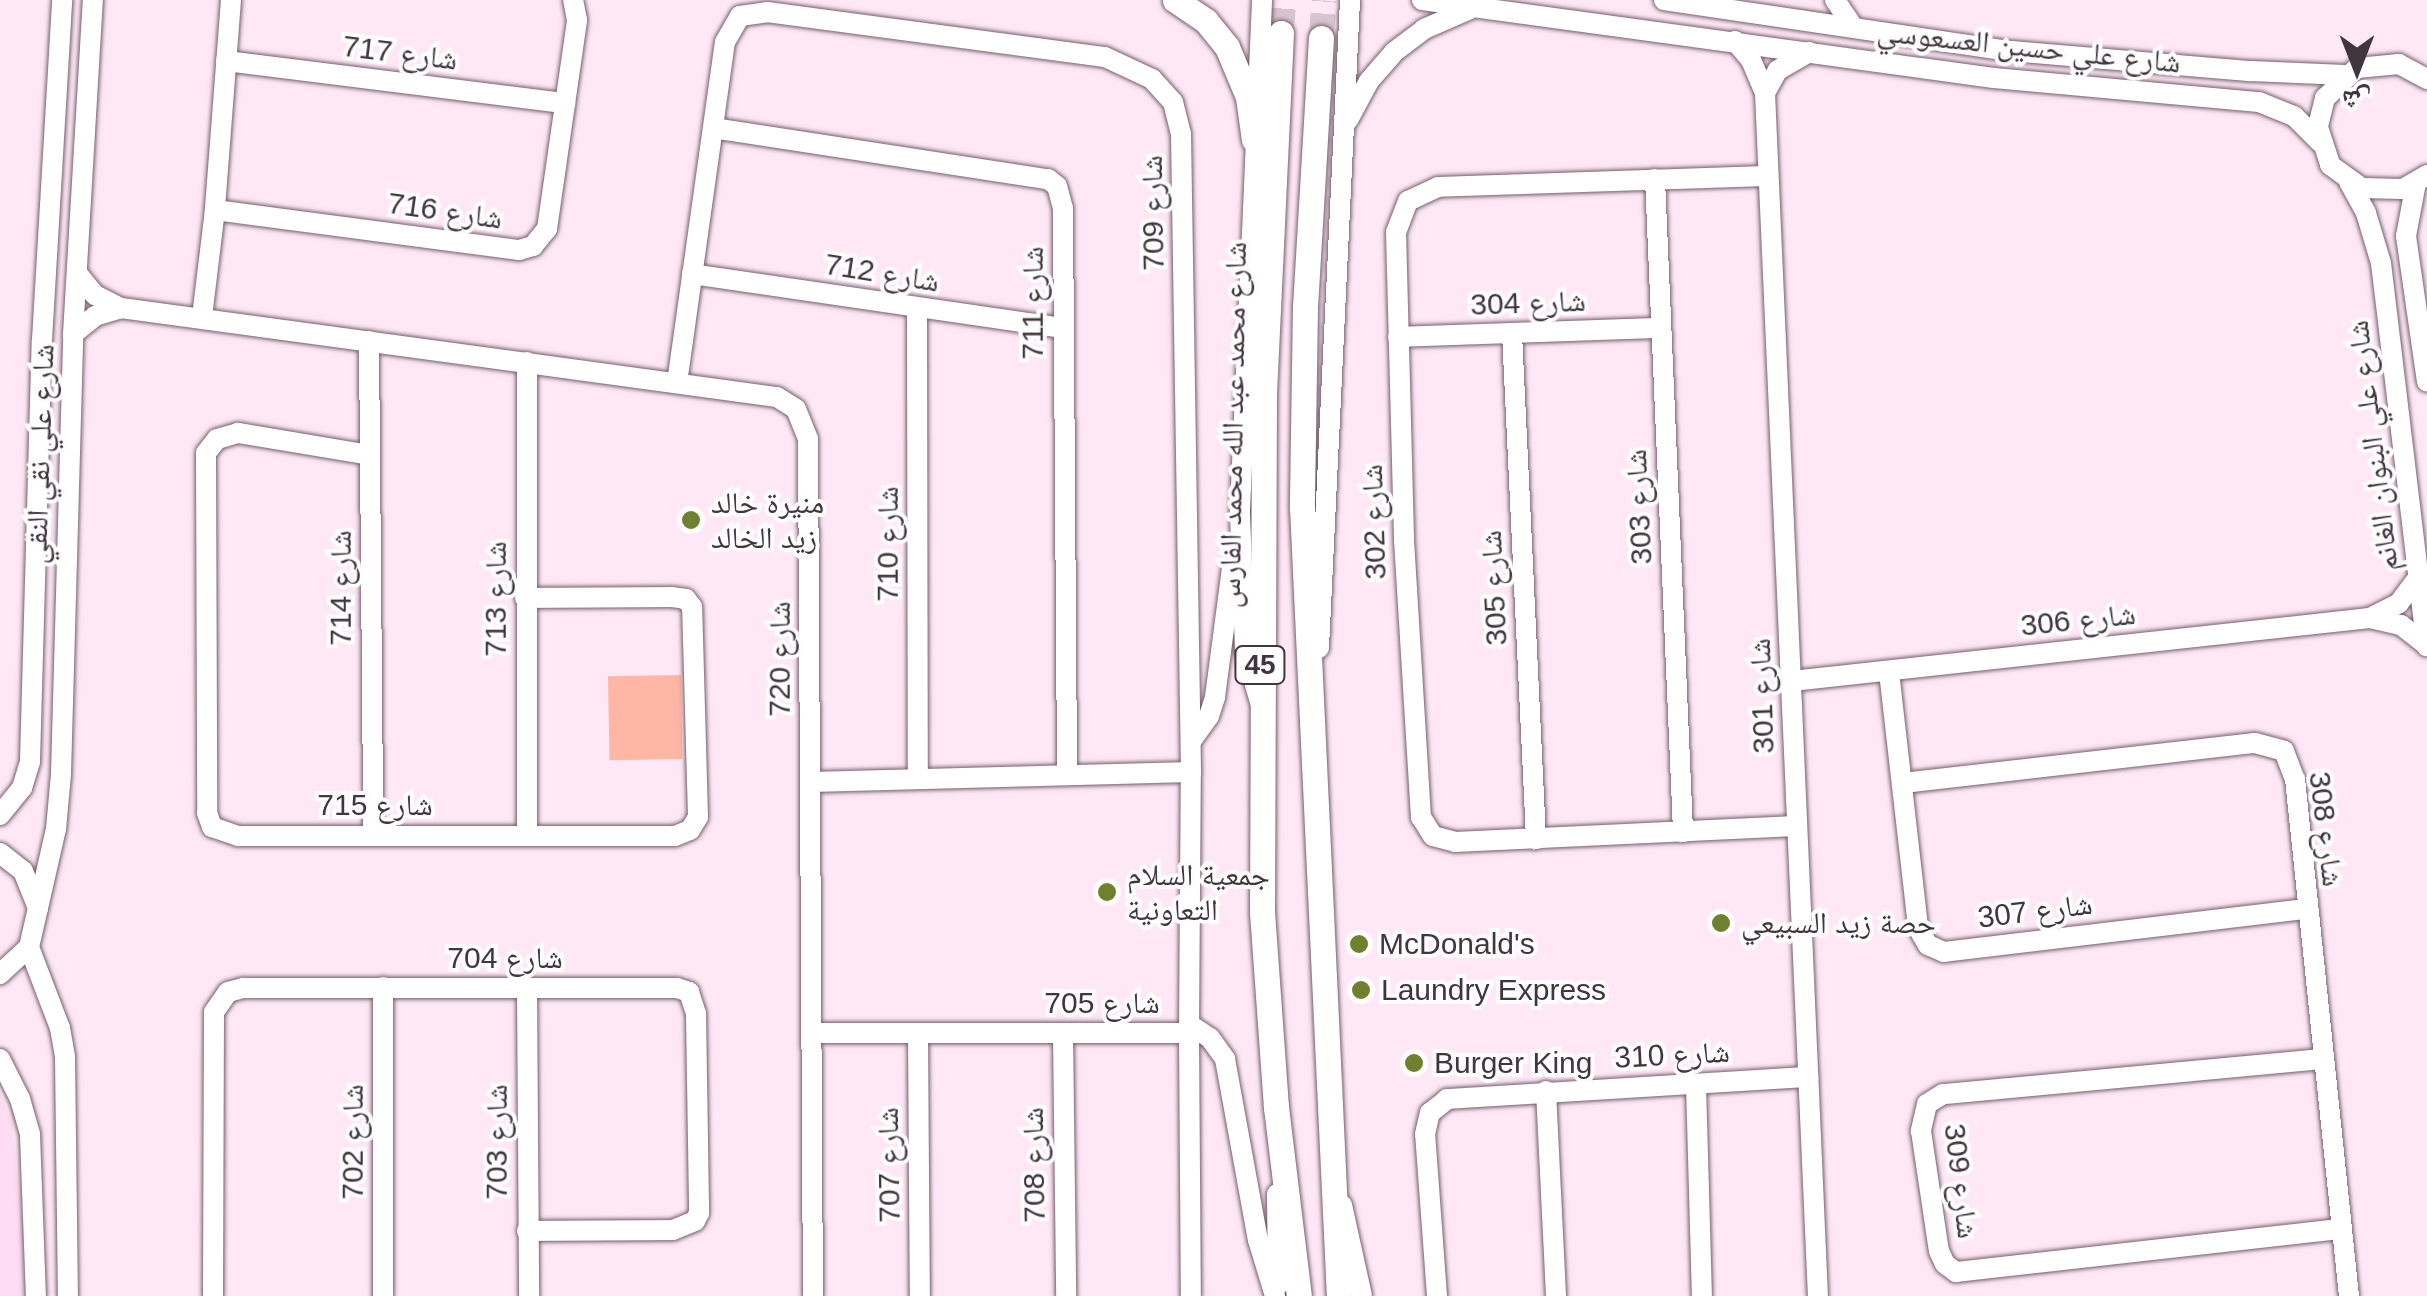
<!DOCTYPE html>
<html>
<head>
<meta charset="utf-8">
<style>
	body { margin:0 }
	#map { position:relative; width:2427px; height:1296px; overflow:hidden; background:#fee8f6; font-family:Arial,"Noto Naskh Arabic",sans-serif }
	div>[style] { position:absolute }
	[style*='--x'] { left:calc(var(--x)*1px); top:calc(var(--y)*1px); width:calc(var(--w)*1px); rotate:calc(var(--a)*1deg) }
	.built>* { inset:0; background:#fedcf3 }
	.green>* { inset:0; background:#ffb6a4; transform-origin:0 0 }
	.major-tunnel>* { height:25px; margin-top:-12.5px; transform-origin:0; background:repeating-linear-gradient(90deg,#d8c4d1 0 25px,transparent 0 37px) }
	.roads { filter:drop-shadow(0 0 2px #755e6d) drop-shadow(0 0 2px #755e6d) }
	.minor>* { height:20px; margin:-10px; padding:0 10px; transform-origin:10px; border-radius:10px; background:#fff }
	.major>* { height:25px; margin:-12.5px; padding:0 12.5px; transform-origin:12.5px; border-radius:12.5px; background:#fff }
	.dots>* { width:28px; height:28px; translate:-50% -50%; box-sizing:border-box; border:5px solid #fdfdfd; border-radius:50% }
	span { translate:-50% -50%; white-space:nowrap; text-align:center; line-height:1.15; -webkit-text-stroke:8px #fdfdfd; paint-order:stroke }
	.shield-label span { padding:2px 8px; background:#fdfdfd; border:2px solid; border-radius:8px; -webkit-text-stroke-width:0 }
	.shield-label { font-size:28px; color:#41363d; font-weight:700 }
	.street-label { font-size:30px; color:#41363d }
	.poi-label { font-size:30px; color:#41363d }
	.left { translate:0 -50%; text-align:left }
	.north { position:absolute; left:2307px; top:20px; width:100px; height:100px; -webkit-text-stroke:8px #fdfdfd; paint-order:stroke; rotate:180deg; font-size:28px; font-weight:700; line-height:40px; text-align:center; color:#41363d }
	.north::after { content:''; display:block; margin:auto; width:35px; height:45px; background:#41363d; clip-path:polygon(50% 0,100% 100%,50% 72%,0 100%) }
</style>
</head>
<body>
<div id="map">
	<div class="built">
		<div style="clip-path:polygon(0 1092px,12px 1125px,23px 1231px,23px 1296px,0 1296px)"></div>
	</div>
	<div class="green">
		<div style="left:681px;top:675px;width:84px;height:73px;rotate:89deg"></div>
	</div>
	<div class="major-tunnel">
		<div style="--x:1281;--y:33;--w:33;--a:-85"></div>
		<div style="--x:1321;--y:38;--w:38;--a:-85"></div>
	</div>
	<div class="roads">
		<div class="minor">
			<div style="--x:231;--y:0;--w:211;--a:94.4"></div>
			<div style="--x:215;--y:210;--w:307;--a:7.5"></div>
			<div style="--x:519;--y:250;--w:15;--a:-16"></div>
			<div style="--x:533;--y:246;--w:22;--a:-51"></div>
			<div style="--x:547;--y:229;--w:211;--a:-81.8"></div>
			<div style="--x:577;--y:20;--w:20;--a:-101"></div>
			<div style="--x:1422;--y:0;--w:577;--a:7.77"></div>
			<div style="--x:1994;--y:78;--w:266;--a:5.2"></div>
			<div style="--x:2259;--y:102;--w:38;--a:22"></div>
			<div style="--x:2294;--y:116;--w:37;--a:45"></div>
			<div style="--x:1664;--y:0;--w:351;--a:8.4"></div>
			<div style="--x:2011;--y:51;--w:241;--a:4.8"></div>
			<div style="--x:2251;--y:71;--w:94;--a:2.4"></div>
			<div style="--x:1835;--y:0;--w:32;--a:56"></div>
			<div style="--x:1735;--y:41;--w:25;--a:50"></div>
			<div style="--x:1751;--y:60;--w:36;--a:67"></div>
			<div style="--x:1765;--y:93;--w:1204;--a:87.48"></div>
			<div style="--x:226;--y:61;--w:342;--a:7.1"></div>
			<div style="--x:2427;--y:79;--w:32;--a:-152"></div>
			<div style="--x:2399;--y:64;--w:42;--a:174.6"></div>
			<div style="--x:2357;--y:68;--w:44;--a:136.8"></div>
			<div style="--x:2325;--y:98;--w:30;--a:104"></div>
			<div style="--x:2318;--y:127;--w:40;--a:72"></div>
			<div style="--x:2330;--y:165;--w:39;--a:36"></div>
			<div style="--x:2362;--y:188;--w:41;--a:1.4"></div>
			<div style="--x:2403;--y:189;--w:28;--a:-30"></div>
			<div style="--x:1765;--y:93;--w:26;--a:-61"></div>
			<div style="--x:1778;--y:70;--w:36;--a:-30"></div>
			<div style="--x:1348;--y:120;--w:44;--a:-61.7"></div>
			<div style="--x:1369;--y:81;--w:38;--a:-49"></div>
			<div style="--x:1394;--y:52;--w:38;--a:-37"></div>
			<div style="--x:1424;--y:29;--w:50;--a:-23.5"></div>
			<div style="--x:713;--y:128;--w:339;--a:8.7"></div>
			<div style="--x:1048;--y:179;--w:11;--a:38"></div>
			<div style="--x:1057;--y:186;--w:23;--a:75"></div>
			<div style="--x:1063;--y:208;--w:564;--a:89.59"></div>
			<div style="--x:1766;--y:176;--w:328;--a:178.1"></div>
			<div style="--x:1438;--y:187;--w:33;--a:155"></div>
			<div style="--x:1408;--y:201;--w:33;--a:111"></div>
			<div style="--x:1396;--y:232;--w:308;--a:88.5"></div>
			<div style="--x:1404;--y:540;--w:278;--a:86.5"></div>
			<div style="--x:1421;--y:817;--w:22;--a:58"></div>
			<div style="--x:1433;--y:836;--w:23;--a:15"></div>
			<div style="--x:1455;--y:842;--w:341;--a:-2.7"></div>
			<div style="--x:1655;--y:179;--w:654;--a:87.54"></div>
			<div style="--x:2349;--y:182;--w:35;--a:61"></div>
			<div style="--x:2366;--y:213;--w:52;--a:73.3"></div>
			<div style="--x:2381;--y:263;--w:386;--a:83.2"></div>
			<div style="--x:2416;--y:183;--w:54;--a:100.7"></div>
			<div style="--x:2406;--y:236;--w:147;--a:81.8"></div>
			<div style="--x:77;--y:273;--w:28;--a:51"></div>
			<div style="--x:95;--y:295;--w:29;--a:27"></div>
			<div style="--x:121;--y:308;--w:662;--a:7.73"></div>
			<div style="--x:777;--y:397;--w:22;--a:32"></div>
			<div style="--x:796;--y:409;--w:32;--a:68"></div>
			<div style="--x:808;--y:439;--w:857;--a:89.67"></div>
			<div style="--x:692;--y:274;--w:374;--a:8.3"></div>
			<div style="--x:917;--y:309;--w:469;--a:89.9"></div>
			<div style="--x:202;--y:317;--w:108;--a:-83.1"></div>
			<div style="--x:1512;--y:333;--w:507;--a:87.28"></div>
			<div style="--x:73;--y:334;--w:28;--a:-39"></div>
			<div style="--x:95;--y:316;--w:27;--a:-17"></div>
			<div style="--x:1398;--y:337;--w:262;--a:-2"></div>
			<div style="--x:369;--y:341;--w:494;--a:89.5"></div>
			<div style="--x:677;--y:383;--w:344;--a:-82"></div>
			<div style="--x:725;--y:42;--w:30;--a:-60"></div>
			<div style="--x:740;--y:16;--w:27;--a:-8"></div>
			<div style="--x:767;--y:12;--w:341;--a:7.6"></div>
			<div style="--x:1105;--y:57;--w:52;--a:25.1"></div>
			<div style="--x:1152;--y:79;--w:31;--a:48"></div>
			<div style="--x:1173;--y:102;--w:33;--a:76"></div>
			<div style="--x:1181;--y:134;--w:638;--a:89.1"></div>
			<div style="--x:1191;--y:772;--w:380;--a:178.5"></div>
			<div style="--x:370;--y:455;--w:134;--a:-170.5"></div>
			<div style="--x:238;--y:433;--w:22;--a:164"></div>
			<div style="--x:217;--y:439;--w:18;--a:128"></div>
			<div style="--x:206;--y:453;--w:360;--a:89.8"></div>
			<div style="--x:207;--y:813;--w:15;--a:70"></div>
			<div style="--x:212;--y:827;--w:28;--a:19"></div>
			<div style="--x:238;--y:836;--w:437;--a:0"></div>
			<div style="--x:675;--y:836;--w:16;--a:-22"></div>
			<div style="--x:690;--y:830;--w:15;--a:-58"></div>
			<div style="--x:698;--y:817;--w:210;--a:-91.6"></div>
			<div style="--x:692;--y:607;--w:10;--a:-127"></div>
			<div style="--x:686;--y:599;--w:15;--a:-172"></div>
			<div style="--x:671;--y:597;--w:146;--a:179.6"></div>
			<div style="--x:2372;--y:617;--w:30;--a:-27"></div>
			<div style="--x:2399;--y:603;--w:34;--a:-53"></div>
			<div style="--x:1319;--y:648;--w:649;--a:-87.26"></div>
			<div style="--x:1889;--y:672;--w:258;--a:83.5"></div>
			<div style="--x:1918;--y:928;--w:20;--a:60"></div>
			<div style="--x:1928;--y:945;--w:17;--a:24"></div>
			<div style="--x:1944;--y:952;--w:365;--a:-6.8"></div>
			<div style="--x:1792;--y:681;--w:581;--a:-6.22"></div>
			<div style="--x:2370;--y:618;--w:32;--a:13"></div>
			<div style="--x:2401;--y:625;--w:33;--a:38"></div>
			<div style="--x:1260;--y:702;--w:54;--a:-106.1"></div>
			<div style="--x:1245;--y:650;--w:139;--a:-92.1"></div>
			<div style="--x:1240;--y:511;--w:511;--a:-87.53"></div>
			<div style="--x:1191;--y:741;--w:31;--a:-54"></div>
			<div style="--x:1209;--y:716;--w:20;--a:-72"></div>
			<div style="--x:1215;--y:697;--w:130;--a:-82.5"></div>
			<div style="--x:1903;--y:783;--w:354;--a:-6.5"></div>
			<div style="--x:2255;--y:743;--w:30;--a:15"></div>
			<div style="--x:2284;--y:751;--w:30;--a:69"></div>
			<div style="--x:2295;--y:779;--w:520;--a:84.04"></div>
			<div style="--x:0;--y:815;--w:35;--a:-51"></div>
			<div style="--x:22;--y:788;--w:28;--a:-73"></div>
			<div style="--x:30;--y:761;--w:421;--a:-88.4"></div>
			<div style="--x:42;--y:340;--w:341;--a:-86.6"></div>
			<div style="--x:527;--y:836;--w:474;--a:-90"></div>
			<div style="--x:0;--y:853;--w:29;--a:38"></div>
			<div style="--x:23;--y:871;--w:40;--a:68"></div>
			<div style="--x:38;--y:908;--w:40;--a:103"></div>
			<div style="--x:29;--y:947;--w:40;--a:137"></div>
			<div style="--x:38;--y:908;--w:81;--a:-77.2"></div>
			<div style="--x:56;--y:829;--w:55;--a:-84.8"></div>
			<div style="--x:61;--y:774;--w:440;--a:-88.4"></div>
			<div style="--x:73;--y:334;--w:335;--a:-86.6"></div>
			<div style="--x:29;--y:947;--w:87;--a:69.1"></div>
			<div style="--x:60;--y:1028;--w:29;--a:80"></div>
			<div style="--x:65;--y:1057;--w:239;--a:89.3"></div>
			<div style="--x:527;--y:988;--w:308;--a:89.6"></div>
			<div style="--x:1189;--y:1024;--w:25;--a:34"></div>
			<div style="--x:1210;--y:1038;--w:26;--a:54"></div>
			<div style="--x:1225;--y:1059;--w:184;--a:79.7"></div>
			<div style="--x:1258;--y:1240;--w:59;--a:73.1"></div>
			<div style="--x:812;--y:1033;--w:377;--a:0"></div>
			<div style="--x:1189;--y:1033;--w:263;--a:89.6"></div>
			<div style="--x:918;--y:1033;--w:263;--a:89.6"></div>
			<div style="--x:1063;--y:1033;--w:263;--a:89.3"></div>
			<div style="--x:1189;--y:1033;--w:261;--a:-89.6"></div>
			<div style="--x:0;--y:1059;--w:45;--a:63.4"></div>
			<div style="--x:20;--y:1099;--w:37;--a:74"></div>
			<div style="--x:30;--y:1135;--w:161;--a:87.9"></div>
			<div style="--x:2322;--y:1059;--w:381;--a:174.7"></div>
			<div style="--x:1943;--y:1094;--w:19;--a:148"></div>
			<div style="--x:1927;--y:1104;--w:28;--a:103"></div>
			<div style="--x:1921;--y:1131;--w:121;--a:81.5"></div>
			<div style="--x:1939;--y:1251;--w:14;--a:65"></div>
			<div style="--x:1945;--y:1264;--w:14;--a:36"></div>
			<div style="--x:1956;--y:1272;--w:387;--a:-6.4"></div>
			<div style="--x:1696;--y:1084;--w:212;--a:88.4"></div>
			<div style="--x:1546;--y:1091;--w:205;--a:87.2"></div>
			<div style="--x:1277;--y:1194;--w:91;--a:89.4"></div>
			<div style="--x:1342;--y:1205;--w:93;--a:77.6"></div>
			<div style="--x:213;--y:1296;--w:284;--a:-89.8"></div>
			<div style="--x:214;--y:1012;--w:24;--a:-55"></div>
			<div style="--x:228;--y:992;--w:16;--a:-15"></div>
			<div style="--x:243;--y:988;--w:434;--a:0"></div>
			<div style="--x:677;--y:988;--w:13;--a:18"></div>
			<div style="--x:689;--y:992;--w:23;--a:72"></div>
			<div style="--x:696;--y:1014;--w:199;--a:89.1"></div>
			<div style="--x:699;--y:1213;--w:9;--a:117"></div>
			<div style="--x:695;--y:1221;--w:24;--a:158"></div>
			<div style="--x:673;--y:1230;--w:146;--a:179.6"></div>
			<div style="--x:383;--y:1296;--w:309;--a:-90"></div>
			<div style="--x:1437;--y:1296;--w:162;--a:-94.2"></div>
			<div style="--x:1425;--y:1134;--w:22;--a:-77"></div>
			<div style="--x:1430;--y:1113;--w:22;--a:-39"></div>
			<div style="--x:1447;--y:1099;--w:362;--a:-3.5"></div>
		</div>
		<div class="major">
			<div style="--x:1175;--y:0;--w:37;--a:34"></div>
			<div style="--x:1206;--y:21;--w:33;--a:51"></div>
			<div style="--x:1227;--y:47;--w:54;--a:67.2"></div>
			<div style="--x:1248;--y:97;--w:43;--a:82.1"></div>
			<div style="--x:1281;--y:33;--w:362;--a:92.7"></div>
			<div style="--x:1264;--y:395;--w:517;--a:90.22"></div>
			<div style="--x:1262;--y:912;--w:196;--a:85.9"></div>
			<div style="--x:1276;--y:1107;--w:190;--a:83.1"></div>
			<div style="--x:1321;--y:38;--w:268;--a:93.4"></div>
			<div style="--x:1305;--y:306;--w:201;--a:90.9"></div>
			<div style="--x:1302;--y:507;--w:790;--a:87.32"></div>
		</div>
	</div>
	<div class="dots">
		<div style="left:691px;top:520px;background:#71802e"></div>
		<div style="left:1107px;top:892px;background:#71802e"></div>
		<div style="left:1721px;top:923px;background:#71802e"></div>
		<div style="left:1359px;top:944px;background:#71802e"></div>
		<div style="left:1361px;top:990px;background:#71802e"></div>
		<div style="left:1414px;top:1063px;background:#71802e"></div>
	</div>
	<div class="shield-label">
		<span style="left:1260px;top:665px">45</span>
	</div>
	<div class="street-label">
		<span style="left:2029px;top:47px;rotate:6deg">شارع علي حسين العسعوسي</span>
		<span style="left:400px;top:53px;rotate:7deg">شارع 717</span>
		<span style="left:445px;top:211px;rotate:8deg">شارع 716</span>
		<span style="left:1153px;top:213px;rotate:-91deg">شارع 709</span>
		<span style="left:882px;top:273px;rotate:9deg">شارع 712</span>
		<span style="left:1033px;top:303px;rotate:-90deg">شارع 711</span>
		<span style="left:1528px;top:303px;rotate:-2deg">شارع 304</span>
		<span style="left:1233px;top:425px;rotate:-89deg">شارع محمد عبد الله محمد الفارس</span>
		<span style="left:2373px;top:446px;rotate:-97deg">شارع علي البنوان الغانم</span>
		<span style="left:40px;top:454px;rotate:-88deg">شارع علي نقي النقي</span>
		<span style="left:1639px;top:507px;rotate:-93deg">شارع 303</span>
		<span style="left:1374px;top:522px;rotate:-92deg">شارع 302</span>
		<span style="left:888px;top:544px;rotate:-90deg">شارع 710</span>
		<span style="left:341px;top:588px;rotate:-90deg">شارع 714</span>
		<span style="left:1494px;top:588px;rotate:-93deg">شارع 305</span>
		<span style="left:496px;top:599px;rotate:-90deg">شارع 713</span>
		<span style="left:2078px;top:620px;rotate:-6deg">شارع 306</span>
		<span style="left:780px;top:659px;rotate:-90deg">شارع 720</span>
		<span style="left:1762px;top:696px;rotate:-92deg">شارع 301</span>
		<span style="left:375px;top:805px">شارع 715</span>
		<span style="left:2326px;top:829px;rotate:83deg">شارع 308</span>
		<span style="left:2035px;top:911px;rotate:-7deg">شارع 307</span>
		<span style="left:505px;top:958px">شارع 704</span>
		<span style="left:1102px;top:1003px">شارع 705</span>
		<span style="left:1672px;top:1055px;rotate:-3deg">شارع 310</span>
		<span style="left:353px;top:1142px;rotate:-90deg">شارع 702</span>
		<span style="left:497px;top:1142px;rotate:-90deg">شارع 703</span>
		<span style="left:889px;top:1165px;rotate:-91deg">شارع 707</span>
		<span style="left:1034px;top:1165px;rotate:-91deg">شارع 708</span>
		<span style="left:1961px;top:1181px;rotate:83deg">شارع 309</span>
	</div>
	<div class="poi-label">
		<span class="left" style="left:711px;top:520px">منيرة خالد<br>زيد الخالد</span>
		<span class="left" style="left:1127px;top:892px">جمعية السلام<br>التعاونية</span>
		<span class="left" style="left:1741px;top:923px">حصة زيد السبيعي</span>
		<span class="left" style="left:1379px;top:944px">McDonald's</span>
		<span class="left" style="left:1381px;top:990px">Laundry Express</span>
		<span class="left" style="left:1434px;top:1063px">Burger King</span>
	</div>
	<div class="north">ش</div>
</div>
</body>
</html>
